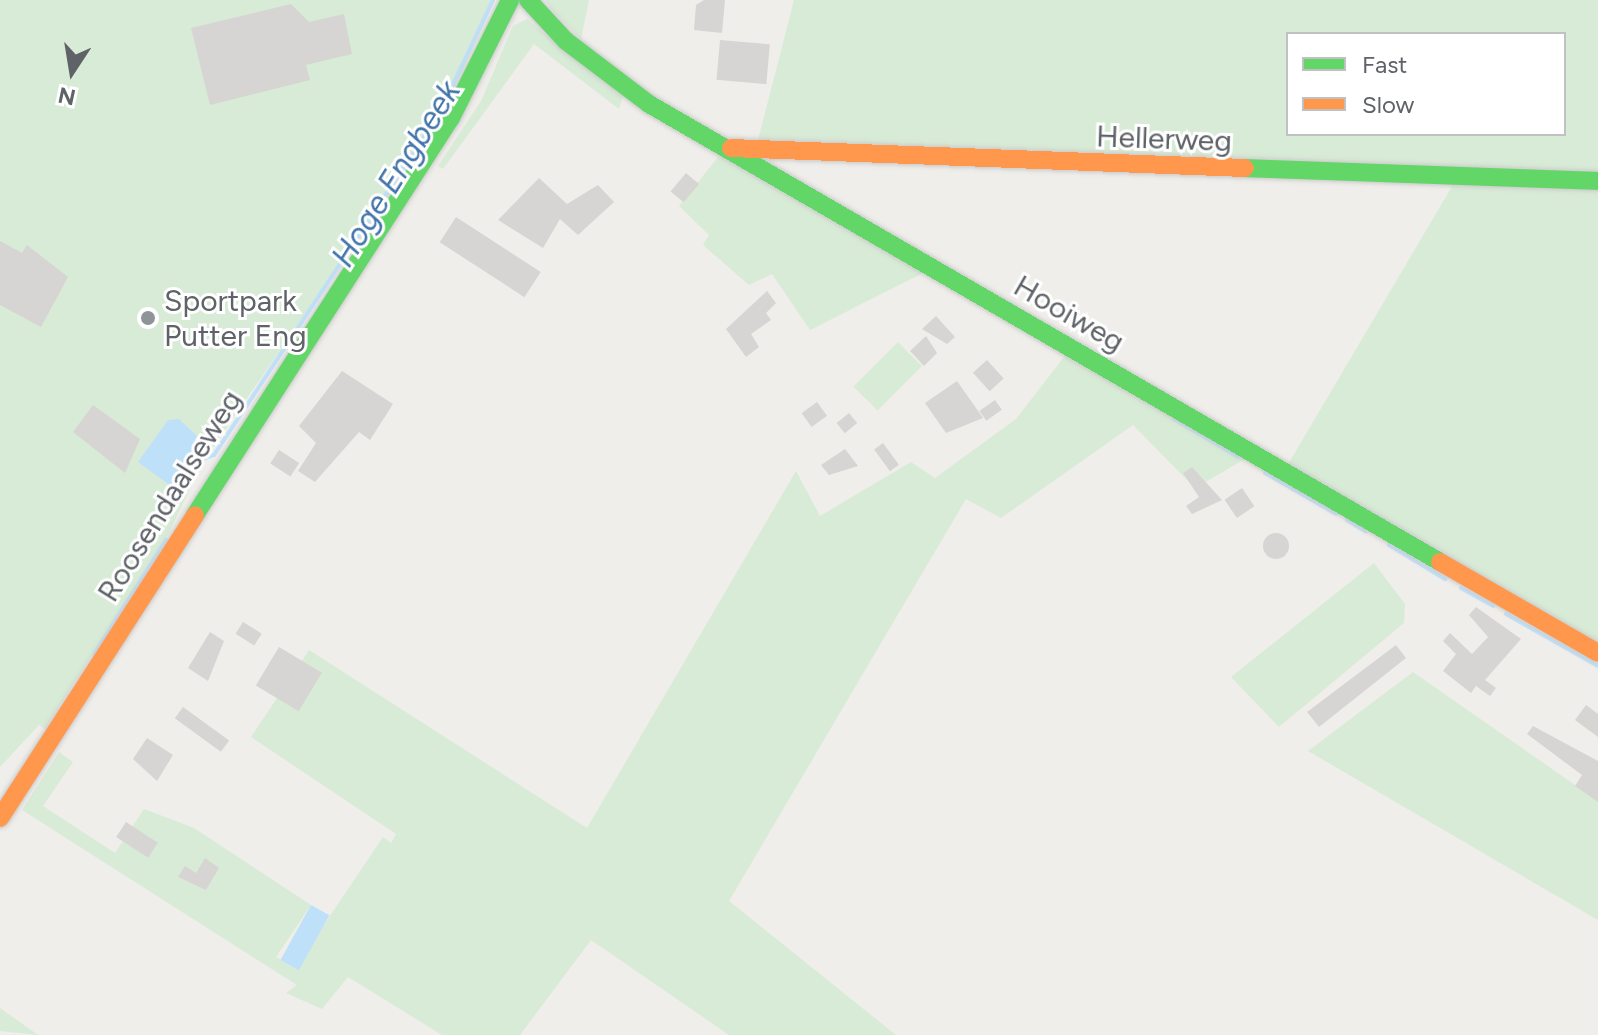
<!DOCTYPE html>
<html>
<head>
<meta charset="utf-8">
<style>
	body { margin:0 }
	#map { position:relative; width:1598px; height:1035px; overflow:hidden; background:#efeeea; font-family:Figtree,sans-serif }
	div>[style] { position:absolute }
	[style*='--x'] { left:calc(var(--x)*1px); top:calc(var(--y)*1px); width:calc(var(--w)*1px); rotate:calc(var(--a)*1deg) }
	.green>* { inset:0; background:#d8ebd6; transform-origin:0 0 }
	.water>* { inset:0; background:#bfe0f9; transform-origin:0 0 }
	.stream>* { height:4px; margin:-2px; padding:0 2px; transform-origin:2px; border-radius:2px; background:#bfe0f9 }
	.building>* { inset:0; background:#d6d5d3; transform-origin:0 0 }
	.round { border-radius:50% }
	.roads { filter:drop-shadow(0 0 2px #cacacb) drop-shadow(0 0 2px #cacacb) }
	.fast>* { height:18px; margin:-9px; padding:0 9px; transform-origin:9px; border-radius:9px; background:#63d668 }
	.slow>* { height:18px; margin:-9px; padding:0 9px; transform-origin:9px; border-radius:9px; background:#ff974d }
	.dots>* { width:22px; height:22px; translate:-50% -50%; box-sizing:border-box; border:4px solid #fff; border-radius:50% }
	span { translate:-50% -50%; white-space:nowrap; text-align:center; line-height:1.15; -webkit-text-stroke:6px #fff; paint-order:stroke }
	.street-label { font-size:30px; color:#5f6368 }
	.poi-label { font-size:30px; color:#5f6368 }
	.left { translate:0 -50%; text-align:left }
	.water-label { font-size:32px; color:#4174aa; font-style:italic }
	.legend { position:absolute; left:1286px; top:32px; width:280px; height:104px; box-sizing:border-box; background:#fff; border:2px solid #bfc1c3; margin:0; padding:10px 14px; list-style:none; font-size:24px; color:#5f6368 }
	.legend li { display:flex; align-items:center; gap:16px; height:40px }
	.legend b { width:40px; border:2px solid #bfc1c3 }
	.north { position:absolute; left:32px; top:32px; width:80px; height:80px; -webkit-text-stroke:6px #fff; paint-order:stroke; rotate:192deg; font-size:22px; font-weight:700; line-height:32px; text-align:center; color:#5f6368 }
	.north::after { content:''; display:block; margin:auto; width:28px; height:36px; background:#5f6368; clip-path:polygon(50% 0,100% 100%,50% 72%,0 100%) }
</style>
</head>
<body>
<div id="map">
	<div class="green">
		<div style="clip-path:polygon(0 0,495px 0,439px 122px,202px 463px,169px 533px,45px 729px,39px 725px,0 767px)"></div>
		<div style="clip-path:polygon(545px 0,589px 0,581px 39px,554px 12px)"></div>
		<div style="clip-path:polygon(evenodd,794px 0,1598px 0,1598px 173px,758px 140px,794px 0,1288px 34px,1564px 34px,1564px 134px,1288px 134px,1288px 34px)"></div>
		<div style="clip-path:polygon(527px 19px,623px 96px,619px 109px,534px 44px,443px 169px,438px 166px,481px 101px,513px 26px)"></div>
		<div style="clip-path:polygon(722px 152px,923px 273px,810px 330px,772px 274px,749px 285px,703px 245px,709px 235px,679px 206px)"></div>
		<div style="clip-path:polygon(1454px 183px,1598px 188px,1598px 644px,1287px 466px)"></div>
		<div style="left:898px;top:342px;width:34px;height:63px;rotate:45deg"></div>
		<div style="clip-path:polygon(1067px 353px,1245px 459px,1195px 488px,1133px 425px,1001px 518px,966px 499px,729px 901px,896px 1035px,729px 1035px,591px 940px,520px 1035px,442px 1035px,348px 977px,322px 1009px,286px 993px,297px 985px,22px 810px,59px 752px,73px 762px,43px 806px,115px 853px,144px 809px,194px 828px,311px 905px,276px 957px,295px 968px,383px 837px,391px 843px,396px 834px,251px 737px,309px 650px,587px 828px,796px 471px,820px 516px,911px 462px,935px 478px,1016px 419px)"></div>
		<div style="clip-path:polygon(1374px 563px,1405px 604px,1404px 623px,1279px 727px,1231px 677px)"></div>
		<div style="clip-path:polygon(1413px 672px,1598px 801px,1598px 920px,1308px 751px)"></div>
		<div style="clip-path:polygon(0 1008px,38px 1035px,0 1031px)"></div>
	</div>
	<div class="water">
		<div style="clip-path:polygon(179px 419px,197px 436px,189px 463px,171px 486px,138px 462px,168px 420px)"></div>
		<div style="left:311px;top:905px;width:21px;height:63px;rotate:29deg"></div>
	</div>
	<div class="stream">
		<div style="--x:1174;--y:419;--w:74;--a:30.7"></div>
		<div style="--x:185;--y:465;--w:31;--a:-19"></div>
		<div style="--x:214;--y:455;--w:409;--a:-56.6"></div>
		<div style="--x:439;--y:114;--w:126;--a:-64.7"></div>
		<div style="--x:1265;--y:473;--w:82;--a:30"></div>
		<div style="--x:1347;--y:520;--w:22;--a:32"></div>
		<div style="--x:1389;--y:545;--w:66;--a:31.3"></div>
		<div style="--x:1461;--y:588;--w:37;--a:29"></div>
		<div style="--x:1506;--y:614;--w:106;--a:29.5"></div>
		<div style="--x:94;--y:654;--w:135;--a:-57.7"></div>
	</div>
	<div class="building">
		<div style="clip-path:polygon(704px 0,725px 0,722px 33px,694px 30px,696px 5px)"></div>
		<div style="clip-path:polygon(291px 4px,309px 22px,344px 14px,352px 54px,306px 65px,310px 80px,210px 105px,191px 28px)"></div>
		<div style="left:720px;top:40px;width:50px;height:40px;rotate:5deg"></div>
		<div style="left:686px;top:173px;width:17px;height:24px;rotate:40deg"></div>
		<div style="clip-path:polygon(539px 178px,567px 204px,598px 185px,614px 202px,578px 235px,560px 219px,543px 248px,498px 220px)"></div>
		<div style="left:456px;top:217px;width:101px;height:30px;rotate:33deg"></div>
		<div style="clip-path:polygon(0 241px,22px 253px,27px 245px,68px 277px,41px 327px,0 305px)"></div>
		<div style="clip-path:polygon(767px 291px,776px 303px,766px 313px,771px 320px,751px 334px,759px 347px,746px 357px,726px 329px)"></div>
		<div style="clip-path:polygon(936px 316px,955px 337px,947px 344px,922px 329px)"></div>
		<div style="clip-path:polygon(926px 336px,937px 353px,924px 366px,910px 351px)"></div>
		<div style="left:987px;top:360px;width:25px;height:19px;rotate:48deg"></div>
		<div style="clip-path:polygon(342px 371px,393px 404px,370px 440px,359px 432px,315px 482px,298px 471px,316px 443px,299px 426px)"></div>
		<div style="clip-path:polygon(957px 381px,983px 418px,946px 433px,925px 403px)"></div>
		<div style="left:995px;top:400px;width:12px;height:19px;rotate:55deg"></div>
		<div style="left:817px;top:402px;width:17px;height:19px;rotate:54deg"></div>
		<div style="clip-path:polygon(93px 405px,140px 439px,125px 473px,73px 432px)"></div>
		<div style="left:849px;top:413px;width:13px;height:16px;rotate:51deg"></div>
		<div style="left:883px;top:443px;width:27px;height:11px;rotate:54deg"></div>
		<div style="clip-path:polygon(845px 449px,858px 466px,829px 475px,821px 465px)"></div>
		<div style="left:279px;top:450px;width:24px;height:16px;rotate:33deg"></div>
		<div style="clip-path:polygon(1192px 467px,1222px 500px,1192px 514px,1186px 506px,1199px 497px,1183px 473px)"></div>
		<div style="left:1242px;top:488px;width:22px;height:21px;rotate:56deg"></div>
		<div class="round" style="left:1263px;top:533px;width:26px;height:26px"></div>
		<div style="clip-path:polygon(1476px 607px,1521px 639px,1485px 680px,1496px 688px,1490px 696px,1476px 686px,1471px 693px,1443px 671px,1456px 654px,1443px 641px,1450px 633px,1472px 654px,1488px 637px,1469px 615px)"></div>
		<div style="left:243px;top:622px;width:22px;height:14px;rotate:32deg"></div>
		<div style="clip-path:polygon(210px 632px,224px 641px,208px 681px,188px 668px)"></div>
		<div style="clip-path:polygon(1396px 645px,1406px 658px,1319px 727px,1307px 712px)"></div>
		<div style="left:279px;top:647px;width:50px;height:45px;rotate:31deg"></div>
		<div style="clip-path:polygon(1586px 705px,1598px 714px,1598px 737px,1575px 720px)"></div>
		<div style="left:183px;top:707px;width:57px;height:14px;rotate:36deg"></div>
		<div style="clip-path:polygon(1533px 726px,1598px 761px,1598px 802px,1575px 786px,1582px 775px,1527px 734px)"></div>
		<div style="clip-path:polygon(147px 738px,173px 755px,157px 781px,133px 759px)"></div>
		<div style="left:126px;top:822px;width:38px;height:18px;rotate:33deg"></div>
		<div style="clip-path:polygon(205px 858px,219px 868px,206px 890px,178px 877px,185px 866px,196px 873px)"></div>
	</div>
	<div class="roads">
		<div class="fast">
			<div style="--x:528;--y:0;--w:56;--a:47.2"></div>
			<div style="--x:566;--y:41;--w:104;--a:37.2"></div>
			<div style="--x:649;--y:104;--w:914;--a:30.07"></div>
			<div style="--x:1245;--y:168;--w:353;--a:2.1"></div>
			<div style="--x:195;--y:515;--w:472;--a:-57.2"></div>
			<div style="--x:451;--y:118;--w:132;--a:-63.4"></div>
		</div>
		<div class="slow">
			<div style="--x:731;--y:148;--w:514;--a:2.23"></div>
			<div style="--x:1440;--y:562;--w:182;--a:29.9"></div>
			<div style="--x:0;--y:818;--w:360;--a:-57.2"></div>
		</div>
	</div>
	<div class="dots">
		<div style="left:148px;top:318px;background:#919496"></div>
	</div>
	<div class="street-label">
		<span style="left:1164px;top:139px;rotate:2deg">Hellerweg</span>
		<span style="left:1069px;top:314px;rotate:30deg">Hooiweg</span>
		<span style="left:170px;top:496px;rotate:-58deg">Roosendaalseweg</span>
	</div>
	<div class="poi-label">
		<span class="left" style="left:164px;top:318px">Sportpark<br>Putter Eng</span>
	</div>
	<div class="water-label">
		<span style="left:396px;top:174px;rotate:-58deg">Hoge Engbeek</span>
	</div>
	<ul class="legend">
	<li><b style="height:10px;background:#63d668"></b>Fast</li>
	<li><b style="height:10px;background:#ff974d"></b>Slow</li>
	</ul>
	<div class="north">N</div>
</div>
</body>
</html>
